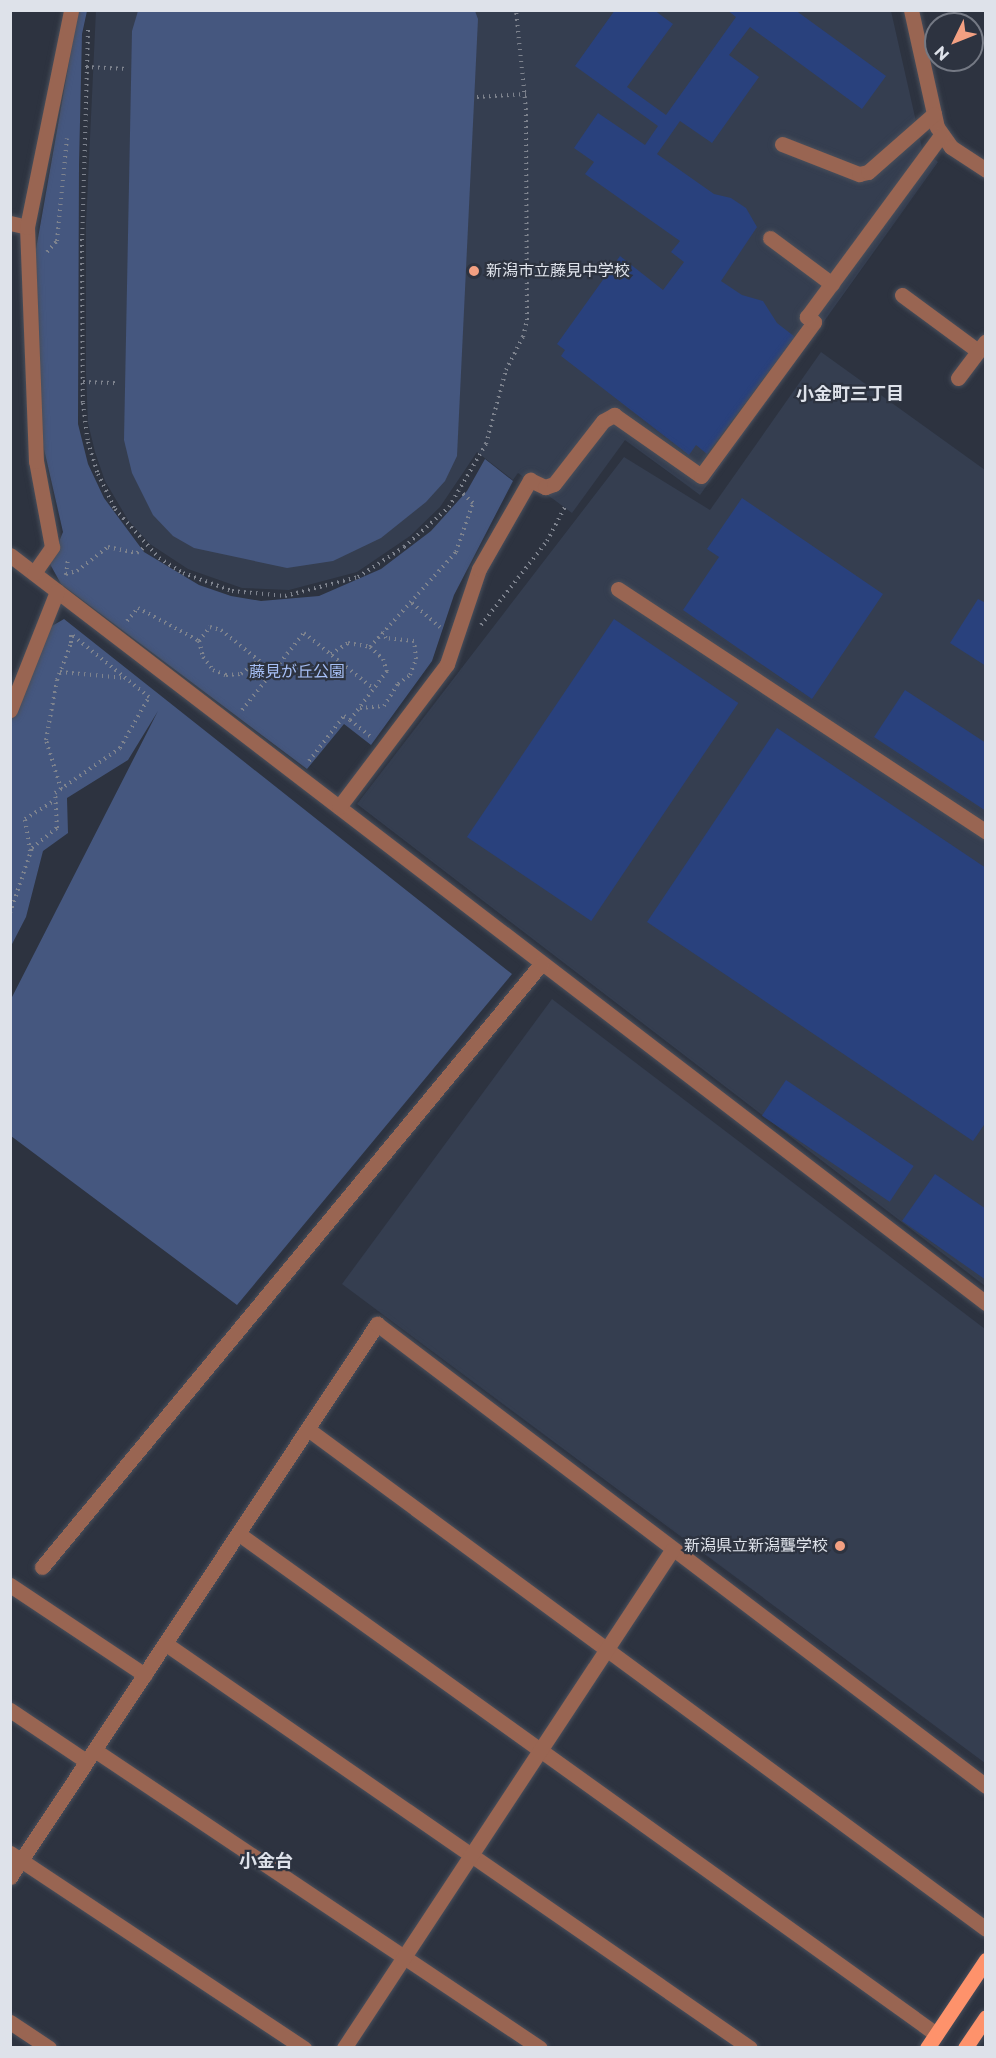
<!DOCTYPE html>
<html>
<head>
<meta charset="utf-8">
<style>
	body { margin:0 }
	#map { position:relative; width:996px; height:2058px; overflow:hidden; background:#2d3340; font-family:Montserrat,"Noto Sans JP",sans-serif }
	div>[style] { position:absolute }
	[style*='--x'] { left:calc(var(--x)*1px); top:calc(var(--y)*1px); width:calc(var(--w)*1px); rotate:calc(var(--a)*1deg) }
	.built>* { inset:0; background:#353e50 }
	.green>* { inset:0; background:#45577f }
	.building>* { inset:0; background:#29417d; transform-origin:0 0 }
	.path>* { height:4px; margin-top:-2px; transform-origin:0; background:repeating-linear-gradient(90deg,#7e838e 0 1.5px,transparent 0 6px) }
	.roads { filter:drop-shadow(0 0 2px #494f5b) drop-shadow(0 0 2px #494f5b) }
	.minor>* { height:15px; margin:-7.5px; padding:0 7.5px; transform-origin:7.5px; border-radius:7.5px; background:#996552 }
	.major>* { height:15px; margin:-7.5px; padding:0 7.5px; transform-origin:7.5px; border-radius:7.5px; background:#fe926b }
	.dots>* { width:16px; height:16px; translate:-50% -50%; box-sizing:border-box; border:3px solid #2d3340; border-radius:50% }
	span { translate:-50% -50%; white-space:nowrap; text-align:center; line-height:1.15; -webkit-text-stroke:4.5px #2d3340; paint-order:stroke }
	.poi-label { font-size:16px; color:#dee2ea }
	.left { translate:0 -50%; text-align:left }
	.right { translate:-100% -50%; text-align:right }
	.park-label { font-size:16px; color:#a6bff5 }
	.neighbourhood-label { font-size:18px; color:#dee2ea; font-weight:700 }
	.frame { position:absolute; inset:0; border:12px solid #dee2ea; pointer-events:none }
	.north { position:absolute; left:924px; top:12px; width:60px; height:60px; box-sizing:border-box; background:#2d3340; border:2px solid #747984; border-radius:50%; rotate:227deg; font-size:16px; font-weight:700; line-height:24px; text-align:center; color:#dee2ea }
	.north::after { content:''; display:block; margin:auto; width:21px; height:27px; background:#f3a082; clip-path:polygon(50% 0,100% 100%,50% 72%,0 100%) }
</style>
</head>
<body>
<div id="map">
	<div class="built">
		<div style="clip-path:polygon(96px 10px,891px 11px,922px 148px,938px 162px,700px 495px,625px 440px,572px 513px,518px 473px,513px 480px,477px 452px,440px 507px,410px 536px,357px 572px,289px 590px,242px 588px,188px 569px,150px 544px,128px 520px,105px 481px,95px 452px,88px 423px,86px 374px,86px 224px)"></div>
		<div style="clip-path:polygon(821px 352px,985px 470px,985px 1286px,357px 804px,624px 457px,710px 510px)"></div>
		<div style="clip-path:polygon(552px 999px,985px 1329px,985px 1763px,342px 1284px)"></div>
	</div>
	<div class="green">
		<div style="clip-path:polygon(78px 11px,87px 11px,82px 34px,79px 165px,78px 424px,88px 464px,104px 498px,144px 552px,199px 585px,231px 596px,261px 601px,319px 596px,381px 569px,431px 531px,467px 491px,485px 459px,513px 481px,454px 595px,432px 661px,371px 745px,344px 724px,307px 769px,61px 584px,50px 564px,63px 532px,41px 436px,35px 255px)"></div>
		<div style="clip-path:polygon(138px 11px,475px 11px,478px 19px,457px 456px,445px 481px,426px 502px,381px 538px,333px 561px,287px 568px,194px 548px,173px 536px,153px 515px,132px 473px,124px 440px,132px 31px)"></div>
		<div style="clip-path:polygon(64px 619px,512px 974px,237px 1305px,11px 1136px,11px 999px,158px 711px,128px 760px,67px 798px,68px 833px,43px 851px,26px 917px,11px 946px,10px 710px,40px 633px)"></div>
	</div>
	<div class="building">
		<div style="clip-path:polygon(615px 10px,654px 10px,673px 24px,627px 87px,666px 115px,736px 17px,727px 10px,795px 10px,886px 76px,862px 109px,750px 27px,729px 55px,759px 77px,712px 143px,680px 121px,657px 154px,714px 194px,731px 198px,746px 208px,757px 227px,721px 281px,742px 295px,763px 301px,777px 323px,795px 337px,707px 454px,696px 445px,689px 455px,561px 356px,565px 350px,557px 344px,620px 256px,663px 290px,684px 262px,671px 252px,680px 241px,585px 174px,594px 162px,574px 148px,598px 113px,645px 145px,658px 126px,575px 66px)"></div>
		<div style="clip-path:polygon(742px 498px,883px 594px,812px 699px,683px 610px,719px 557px,707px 549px)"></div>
		<div style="clip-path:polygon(978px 599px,986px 603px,986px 666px,950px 643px)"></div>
		<div style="left:614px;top:619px;width:150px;height:263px;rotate:34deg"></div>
		<div style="clip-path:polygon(905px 690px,986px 743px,986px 811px,874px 737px)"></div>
		<div style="clip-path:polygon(777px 728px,986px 868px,986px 1122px,973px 1141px,647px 922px)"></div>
		<div style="left:786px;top:1080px;width:154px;height:43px;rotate:34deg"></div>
		<div style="clip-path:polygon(935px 1174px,986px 1209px,986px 1280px,902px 1221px)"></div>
	</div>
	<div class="path">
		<div style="--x:88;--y:30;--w:209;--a:91.6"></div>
		<div style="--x:82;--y:239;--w:164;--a:89.7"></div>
		<div style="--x:83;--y:403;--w:39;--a:83"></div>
		<div style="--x:88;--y:442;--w:34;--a:73"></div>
		<div style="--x:98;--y:474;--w:39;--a:64"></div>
		<div style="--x:115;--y:509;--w:66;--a:48.1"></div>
		<div style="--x:159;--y:558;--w:28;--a:32"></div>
		<div style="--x:183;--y:573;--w:52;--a:20.2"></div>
		<div style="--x:232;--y:591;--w:53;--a:5.4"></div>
		<div style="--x:285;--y:596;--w:75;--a:-14.6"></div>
		<div style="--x:358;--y:577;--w:55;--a:-33.1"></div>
		<div style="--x:404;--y:547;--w:60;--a:-41.6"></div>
		<div style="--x:449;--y:507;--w:73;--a:-59.6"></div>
		<div style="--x:486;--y:444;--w:77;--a:-74.9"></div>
		<div style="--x:506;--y:370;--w:37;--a:-63"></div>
		<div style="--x:523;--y:337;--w:17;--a:-77"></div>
		<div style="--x:527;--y:320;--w:210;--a:-90.3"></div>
		<div style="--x:526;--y:110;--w:100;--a:-95.7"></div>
		<div style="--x:86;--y:67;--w:42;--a:2.7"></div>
		<div style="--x:477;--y:97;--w:49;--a:-3.5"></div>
		<div style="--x:47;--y:252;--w:15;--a:-48"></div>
		<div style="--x:57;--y:241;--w:103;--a:-84.5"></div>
		<div style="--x:83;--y:382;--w:36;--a:2"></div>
		<div style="--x:66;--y:574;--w:11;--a:-15"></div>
		<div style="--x:77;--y:571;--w:39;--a:-38"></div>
		<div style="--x:108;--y:547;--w:30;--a:12"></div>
		<div style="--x:137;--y:553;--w:11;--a:-38"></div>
		<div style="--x:66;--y:575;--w:17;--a:-83"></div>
		<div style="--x:412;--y:603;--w:37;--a:41"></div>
		<div style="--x:127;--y:621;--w:17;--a:-50"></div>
		<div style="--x:138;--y:608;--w:69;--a:28.4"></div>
		<div style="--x:199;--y:641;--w:18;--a:-52"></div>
		<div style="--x:210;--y:627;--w:11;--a:15"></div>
		<div style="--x:221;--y:630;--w:67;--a:38.9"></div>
		<div style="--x:481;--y:625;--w:107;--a:-51.8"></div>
		<div style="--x:547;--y:541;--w:41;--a:-62.2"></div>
		<div style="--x:199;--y:641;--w:16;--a:76"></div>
		<div style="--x:203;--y:657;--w:16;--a:52"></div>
		<div style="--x:213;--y:670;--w:14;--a:21"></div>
		<div style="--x:226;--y:675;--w:15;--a:-4"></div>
		<div style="--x:241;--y:674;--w:23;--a:-38"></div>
		<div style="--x:370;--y:647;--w:18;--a:43"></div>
		<div style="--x:383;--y:659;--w:13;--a:72"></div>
		<div style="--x:387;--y:671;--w:61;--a:127.1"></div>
		<div style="--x:350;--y:720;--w:27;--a:39"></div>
		<div style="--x:331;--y:654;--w:20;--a:-33"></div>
		<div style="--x:348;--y:643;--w:22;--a:10"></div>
		<div style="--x:370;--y:647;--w:128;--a:-47.8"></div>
		<div style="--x:456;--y:552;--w:52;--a:-70.9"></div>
		<div style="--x:473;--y:503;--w:18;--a:-137"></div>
		<div style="--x:60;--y:672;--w:65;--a:5.3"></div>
		<div style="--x:360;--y:708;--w:24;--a:-5"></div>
		<div style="--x:384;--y:706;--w:26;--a:-58"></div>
		<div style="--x:398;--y:684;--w:15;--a:-37"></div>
		<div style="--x:410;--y:675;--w:17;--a:-69"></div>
		<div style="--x:416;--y:659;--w:18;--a:-96"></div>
		<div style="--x:414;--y:641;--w:28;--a:-174"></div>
		<div style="--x:386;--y:638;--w:7;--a:-124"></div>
		<div style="--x:242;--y:710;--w:99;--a:-51.2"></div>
		<div style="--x:304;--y:633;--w:90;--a:38.7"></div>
		<div style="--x:309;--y:761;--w:57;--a:-52.1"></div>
		<div style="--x:344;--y:716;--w:7;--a:34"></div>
		<div style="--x:61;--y:789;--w:51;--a:-107"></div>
		<div style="--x:46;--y:740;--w:61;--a:-79.6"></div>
		<div style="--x:57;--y:680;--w:40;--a:-69"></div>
		<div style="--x:71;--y:643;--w:8;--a:-90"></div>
		<div style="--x:30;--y:851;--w:32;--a:-99"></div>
		<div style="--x:25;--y:819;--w:36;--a:-32"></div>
		<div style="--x:10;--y:913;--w:69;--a:-71.3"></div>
		<div style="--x:32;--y:848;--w:32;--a:-39"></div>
		<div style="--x:57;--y:828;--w:35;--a:-93"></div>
		<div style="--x:55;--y:793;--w:79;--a:-34.7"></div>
		<div style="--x:120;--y:748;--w:59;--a:-60.4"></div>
		<div style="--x:149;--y:697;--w:100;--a:-141.1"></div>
	</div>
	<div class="roads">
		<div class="minor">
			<div style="--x:911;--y:10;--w:120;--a:77.5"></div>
			<div style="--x:937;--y:127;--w:24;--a:55"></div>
			<div style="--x:951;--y:147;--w:42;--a:33.3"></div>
			<div style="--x:782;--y:144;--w:83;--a:21.3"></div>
			<div style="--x:859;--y:174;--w:9;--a:-13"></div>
			<div style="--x:868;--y:172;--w:88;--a:-41.3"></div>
			<div style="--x:10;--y:223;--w:17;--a:13"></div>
			<div style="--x:770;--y:238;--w:77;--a:36.6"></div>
			<div style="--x:902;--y:295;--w:94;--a:36.4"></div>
			<div style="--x:958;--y:378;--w:46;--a:-52.9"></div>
			<div style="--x:10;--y:555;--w:1230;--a:37.47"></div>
			<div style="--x:34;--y:573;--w:32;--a:-55"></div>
			<div style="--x:52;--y:547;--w:87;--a:-100.5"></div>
			<div style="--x:36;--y:461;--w:234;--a:-92.2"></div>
			<div style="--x:27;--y:227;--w:221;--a:-78.5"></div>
			<div style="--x:618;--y:589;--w:441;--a:33.4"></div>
			<div style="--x:10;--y:710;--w:128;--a:-68.4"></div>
			<div style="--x:339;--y:807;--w:179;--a:-52.9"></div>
			<div style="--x:447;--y:664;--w:100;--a:-71.4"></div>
			<div style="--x:479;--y:569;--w:103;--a:-60.2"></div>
			<div style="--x:530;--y:480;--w:17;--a:25"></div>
			<div style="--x:545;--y:487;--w:9;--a:-18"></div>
			<div style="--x:554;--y:484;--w:80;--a:-52.1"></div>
			<div style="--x:603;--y:421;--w:13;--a:-29"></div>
			<div style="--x:614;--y:415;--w:106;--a:35"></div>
			<div style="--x:701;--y:476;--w:191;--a:-53.7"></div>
			<div style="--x:814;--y:322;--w:9;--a:-144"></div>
			<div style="--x:807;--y:317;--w:226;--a:-53.6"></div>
			<div style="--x:309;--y:1430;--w:841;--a:36.39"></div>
			<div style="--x:239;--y:1534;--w:858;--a:35.65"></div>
			<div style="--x:42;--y:1567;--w:783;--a:-50.39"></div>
			<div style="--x:10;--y:1585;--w:162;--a:33.7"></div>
			<div style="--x:166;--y:1644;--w:710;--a:34.67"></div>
			<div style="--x:10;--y:1710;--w:92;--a:33.9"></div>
			<div style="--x:96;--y:1751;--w:534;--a:33.78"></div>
			<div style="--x:10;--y:1853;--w:353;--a:33.6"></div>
			<div style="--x:10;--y:1877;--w:664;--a:-56.43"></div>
			<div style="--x:377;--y:1324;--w:764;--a:37.18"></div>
			<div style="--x:10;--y:2022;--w:47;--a:33.7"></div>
			<div style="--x:344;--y:2048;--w:596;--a:-56.63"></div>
		</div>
		<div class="major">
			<div style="--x:927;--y:2048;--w:106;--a:-56.2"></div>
			<div style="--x:965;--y:2048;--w:37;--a:-56"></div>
		</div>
	</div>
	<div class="dots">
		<div style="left:474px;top:271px;background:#f3a082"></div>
		<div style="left:840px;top:1546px;background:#f3a082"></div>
	</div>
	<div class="poi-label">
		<span class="left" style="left:486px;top:271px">新潟市立藤見中学校</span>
		<span class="right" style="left:828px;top:1546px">新潟県立新潟聾学校</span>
	</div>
	<div class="park-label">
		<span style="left:297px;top:672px">藤見が丘公園</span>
	</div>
	<div class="neighbourhood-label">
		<span style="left:850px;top:394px">小金町三丁目</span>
		<span style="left:266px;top:1861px">小金台</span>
	</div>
	<div class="frame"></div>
	<div class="north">N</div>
</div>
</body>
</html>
